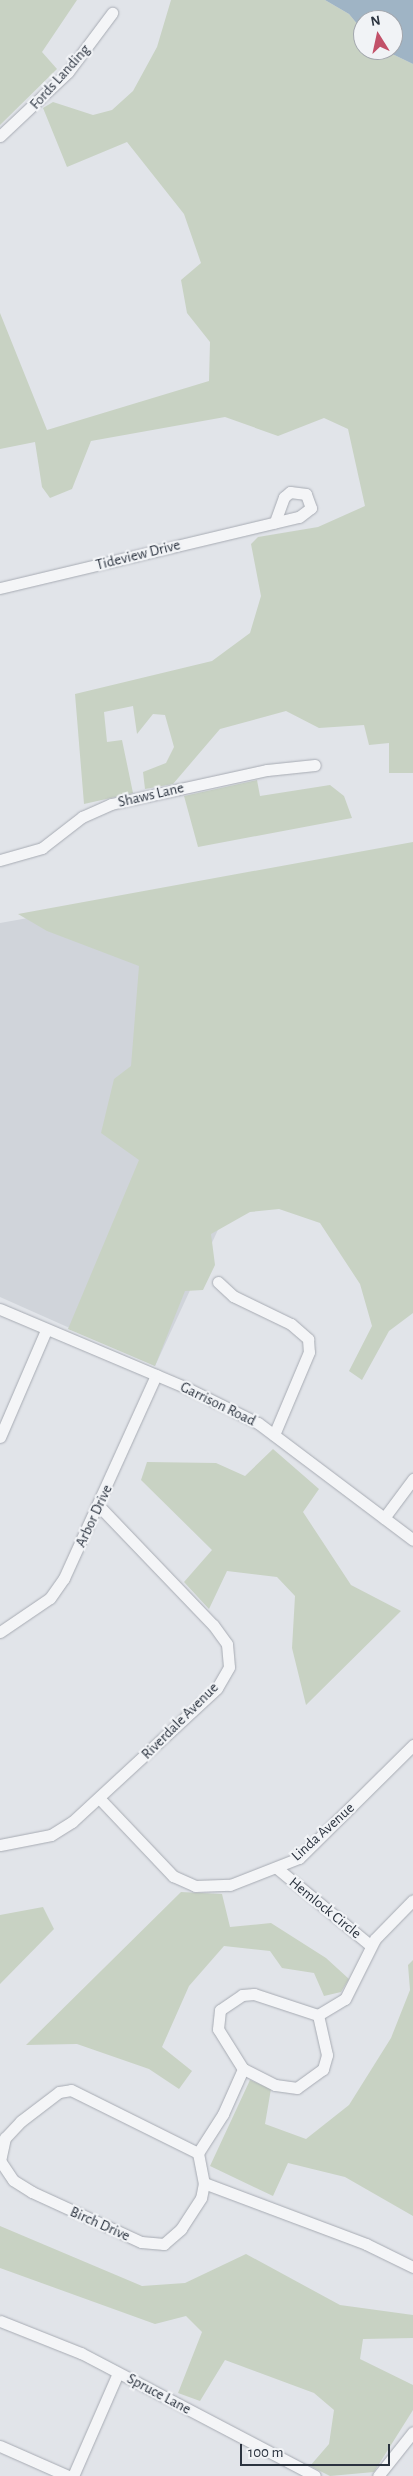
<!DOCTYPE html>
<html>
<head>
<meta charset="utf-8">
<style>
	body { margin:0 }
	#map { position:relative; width:413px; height:2476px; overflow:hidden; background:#e1e4e9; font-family:"Alegreya Sans",sans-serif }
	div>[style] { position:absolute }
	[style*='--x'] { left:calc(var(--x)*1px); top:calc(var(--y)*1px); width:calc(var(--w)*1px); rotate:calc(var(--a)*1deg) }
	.built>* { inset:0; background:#d0d4da }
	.green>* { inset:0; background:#c8d2c3 }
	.water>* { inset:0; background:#9fb4c5 }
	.roads { filter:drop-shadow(0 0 1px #a7abb3) drop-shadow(0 0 1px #a7abb3) }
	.street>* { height:11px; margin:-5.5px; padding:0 5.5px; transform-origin:5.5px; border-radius:5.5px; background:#f4f5f7 }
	span { translate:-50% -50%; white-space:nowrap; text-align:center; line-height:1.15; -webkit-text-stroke:4.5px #f1f3f6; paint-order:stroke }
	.street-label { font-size:15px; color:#2b333f }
	.north { position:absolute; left:353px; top:10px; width:50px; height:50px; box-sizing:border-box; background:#f1f3f6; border:1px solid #a2a6ad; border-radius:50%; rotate:350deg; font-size:14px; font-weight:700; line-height:20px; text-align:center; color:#2b333f }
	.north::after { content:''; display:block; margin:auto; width:18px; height:22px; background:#c25169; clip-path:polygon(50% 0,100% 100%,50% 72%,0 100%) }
	.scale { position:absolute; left:240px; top:2444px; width:150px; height:22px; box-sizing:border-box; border:2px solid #2b333f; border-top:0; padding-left:6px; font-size:15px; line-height:18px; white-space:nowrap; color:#2b333f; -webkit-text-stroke:4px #f1f3f6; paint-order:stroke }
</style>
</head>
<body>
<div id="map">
	<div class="built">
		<div style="clip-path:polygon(349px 861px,332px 983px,155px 1366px,0 1297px,0 923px)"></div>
	</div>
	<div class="green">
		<div style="clip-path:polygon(0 0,77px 0,42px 52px,57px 69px,0 125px)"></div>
		<div style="clip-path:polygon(171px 0,325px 0,349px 14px,363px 31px,363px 50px,384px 50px,413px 64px,413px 773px,389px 773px,389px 743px,369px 745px,364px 725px,319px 728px,286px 711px,220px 729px,173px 784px,145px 789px,143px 772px,166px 763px,174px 747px,165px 715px,153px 714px,137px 734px,133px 706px,104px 712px,107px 742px,122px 740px,133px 793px,84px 804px,75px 694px,212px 661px,250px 633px,261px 596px,251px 544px,258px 537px,318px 527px,365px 506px,348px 429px,324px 418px,278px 436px,225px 417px,91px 441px,72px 489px,50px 498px,42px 487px,35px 442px,0 449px,0 313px,47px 430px,209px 381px,210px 342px,187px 313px,181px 280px,201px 263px,184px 214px,127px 142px,67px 167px,43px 108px,53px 102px,93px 115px,112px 110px,133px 91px,157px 47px)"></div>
		<div style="clip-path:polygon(257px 780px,260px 796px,330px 785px,344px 796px,352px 818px,198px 847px,184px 796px)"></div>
		<div style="clip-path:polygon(413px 842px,413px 1313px,389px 1331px,362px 1380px,349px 1371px,372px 1326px,360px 1284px,320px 1223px,279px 1209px,250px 1212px,211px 1234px,215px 1265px,203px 1290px,185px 1291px,155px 1366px,68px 1329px,139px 1160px,101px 1133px,114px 1079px,131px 1066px,139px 966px,47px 931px,18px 914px)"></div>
		<div style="clip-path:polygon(273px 1449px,319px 1489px,303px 1512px,351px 1585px,401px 1611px,306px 1705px,292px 1648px,295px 1596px,277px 1577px,227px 1571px,209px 1609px,184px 1582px,212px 1550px,141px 1480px,147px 1462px,216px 1463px,245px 1476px)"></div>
		<div style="clip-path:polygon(181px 1892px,222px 1894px,230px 1927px,271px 1923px,326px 1958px,349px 1979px,341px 1992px,324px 1996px,314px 1973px,282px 1968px,270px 1951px,224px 1946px,189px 1986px,162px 2047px,192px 2071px,179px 2089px,149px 2069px,77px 2044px,26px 2045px)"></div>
		<div style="clip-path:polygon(43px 1907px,54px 1929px,0 1984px,0 1915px)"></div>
		<div style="clip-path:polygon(413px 1960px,413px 2216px,345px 2177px,288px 2163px,273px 2196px,210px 2166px,250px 2080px,271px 2089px,265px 2124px,306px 2139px,349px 2105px,391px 2038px,410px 1990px,408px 1965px)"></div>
		<div style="clip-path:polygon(0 2226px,142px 2286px,185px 2283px,246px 2254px,340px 2305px,413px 2315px,413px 2338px,363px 2339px,360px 2359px,413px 2385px,413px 2410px,374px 2472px,330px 2476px,310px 2466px,329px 2444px,334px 2410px,314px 2393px,225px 2360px,200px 2401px,178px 2393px,202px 2332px,186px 2316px,155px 2324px,0 2268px)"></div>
	</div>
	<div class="water">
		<div style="clip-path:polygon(325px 0,413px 0,413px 64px,384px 50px,393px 50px,393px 20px,363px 20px,363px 31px,349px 14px)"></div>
	</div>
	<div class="roads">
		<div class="street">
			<div style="--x:0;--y:136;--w:93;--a:-43.3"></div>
			<div style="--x:68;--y:72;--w:74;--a:-53.3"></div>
			<div style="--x:0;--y:588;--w:307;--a:-13.4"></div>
			<div style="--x:299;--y:517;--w:15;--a:-37"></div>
			<div style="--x:311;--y:508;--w:15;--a:-110"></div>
			<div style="--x:306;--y:494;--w:16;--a:-173"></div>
			<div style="--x:290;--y:492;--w:8;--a:140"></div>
			<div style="--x:284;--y:497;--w:27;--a:110"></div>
			<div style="--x:0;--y:860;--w:44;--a:-15.9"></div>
			<div style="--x:42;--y:848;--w:51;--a:-37.8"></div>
			<div style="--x:82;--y:817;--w:32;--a:-24"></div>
			<div style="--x:111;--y:804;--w:160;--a:-12.3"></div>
			<div style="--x:267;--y:770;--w:48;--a:-5.9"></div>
			<div style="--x:218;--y:1282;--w:21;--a:43"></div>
			<div style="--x:233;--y:1296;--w:64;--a:25.8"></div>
			<div style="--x:291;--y:1324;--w:23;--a:41"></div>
			<div style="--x:308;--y:1339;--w:13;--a:86"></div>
			<div style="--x:309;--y:1352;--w:90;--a:112.9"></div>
			<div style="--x:0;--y:1309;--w:201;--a:22.9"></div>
			<div style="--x:185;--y:1387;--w:81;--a:26.3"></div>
			<div style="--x:258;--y:1423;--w:194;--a:37"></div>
			<div style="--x:0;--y:1437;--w:116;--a:-66.7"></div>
			<div style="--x:384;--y:1518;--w:49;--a:-53.4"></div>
			<div style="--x:0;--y:1632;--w:60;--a:-34.2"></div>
			<div style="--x:50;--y:1598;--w:24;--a:-55"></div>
			<div style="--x:64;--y:1578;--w:223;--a:-65.6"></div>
			<div style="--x:99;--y:1798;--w:108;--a:46.5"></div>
			<div style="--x:173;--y:1876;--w:24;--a:24"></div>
			<div style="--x:195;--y:1886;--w:35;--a:-2"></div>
			<div style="--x:230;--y:1885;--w:74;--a:-21.4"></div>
			<div style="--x:299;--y:1858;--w:161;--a:-44.7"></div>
			<div style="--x:0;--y:1845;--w:52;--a:-11.1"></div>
			<div style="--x:51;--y:1835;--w:25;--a:-32"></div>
			<div style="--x:72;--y:1822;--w:197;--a:-42.7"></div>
			<div style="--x:217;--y:1688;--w:24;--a:-60"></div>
			<div style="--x:229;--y:1667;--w:23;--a:-95"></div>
			<div style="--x:227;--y:1644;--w:24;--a:-126"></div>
			<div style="--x:213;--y:1625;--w:165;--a:-133.8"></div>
			<div style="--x:278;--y:1869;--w:119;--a:39.6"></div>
			<div style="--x:318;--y:2015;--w:41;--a:77.3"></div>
			<div style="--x:327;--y:2055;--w:15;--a:106"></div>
			<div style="--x:323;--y:2069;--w:32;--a:144"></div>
			<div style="--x:297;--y:2088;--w:22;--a:-172"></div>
			<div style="--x:275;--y:2085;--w:36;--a:-153"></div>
			<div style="--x:243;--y:2069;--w:47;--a:-122"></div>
			<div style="--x:218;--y:2029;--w:19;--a:-84"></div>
			<div style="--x:220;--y:2010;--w:27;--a:-34"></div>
			<div style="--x:242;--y:1995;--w:12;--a:-5"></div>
			<div style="--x:254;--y:1994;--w:67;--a:18.2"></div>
			<div style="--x:318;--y:2015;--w:31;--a:-31"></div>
			<div style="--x:345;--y:1999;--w:67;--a:-63.4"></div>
			<div style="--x:375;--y:1939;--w:54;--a:-45.7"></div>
			<div style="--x:71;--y:2090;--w:142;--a:26.4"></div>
			<div style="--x:198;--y:2153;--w:31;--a:79"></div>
			<div style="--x:204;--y:2183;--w:15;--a:101"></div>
			<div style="--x:201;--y:2198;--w:37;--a:123"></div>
			<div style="--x:181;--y:2229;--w:23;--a:139"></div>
			<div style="--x:164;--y:2244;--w:23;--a:-175"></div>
			<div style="--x:141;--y:2242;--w:120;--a:-155.4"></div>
			<div style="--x:32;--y:2192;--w:22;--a:-148"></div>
			<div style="--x:13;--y:2180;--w:23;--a:-124"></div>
			<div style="--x:0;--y:2161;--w:24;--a:-78"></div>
			<div style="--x:5;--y:2138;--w:23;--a:-47"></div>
			<div style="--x:21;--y:2121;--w:48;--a:-37.3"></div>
			<div style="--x:59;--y:2092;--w:12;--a:-9"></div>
			<div style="--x:198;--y:2153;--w:46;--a:-57.3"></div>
			<div style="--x:223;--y:2114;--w:49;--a:-66"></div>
			<div style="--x:204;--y:2183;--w:173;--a:20.6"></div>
			<div style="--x:366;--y:2244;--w:52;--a:26.1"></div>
			<div style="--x:0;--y:2321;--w:87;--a:21.6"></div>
			<div style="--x:81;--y:2353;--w:264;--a:27.7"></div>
			<div style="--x:0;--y:2446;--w:74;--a:23.8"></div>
			<div style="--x:73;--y:2476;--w:112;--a:-66.4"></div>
			<div style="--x:378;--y:2476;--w:56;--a:-51.5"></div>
		</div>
	</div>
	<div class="street-label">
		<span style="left:60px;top:77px;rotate:-48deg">Fords Landing</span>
		<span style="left:138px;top:555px;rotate:-14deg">Tideview Drive</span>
		<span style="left:151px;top:795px;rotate:-13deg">Shaws Lane</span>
		<span style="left:218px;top:1404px;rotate:26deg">Garrison Road</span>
		<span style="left:94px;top:1516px;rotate:-65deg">Arbor Drive</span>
		<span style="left:180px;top:1721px;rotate:-45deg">Riverdale Avenue</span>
		<span style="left:323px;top:1832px;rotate:-42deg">Linda Avenue</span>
		<span style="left:325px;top:1908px;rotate:39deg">Hemlock Circle</span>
		<span style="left:100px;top:2224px;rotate:24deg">Birch Drive</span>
		<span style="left:159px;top:2394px;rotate:28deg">Spruce Lane</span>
	</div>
	<div class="north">N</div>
	<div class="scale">100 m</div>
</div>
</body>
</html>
